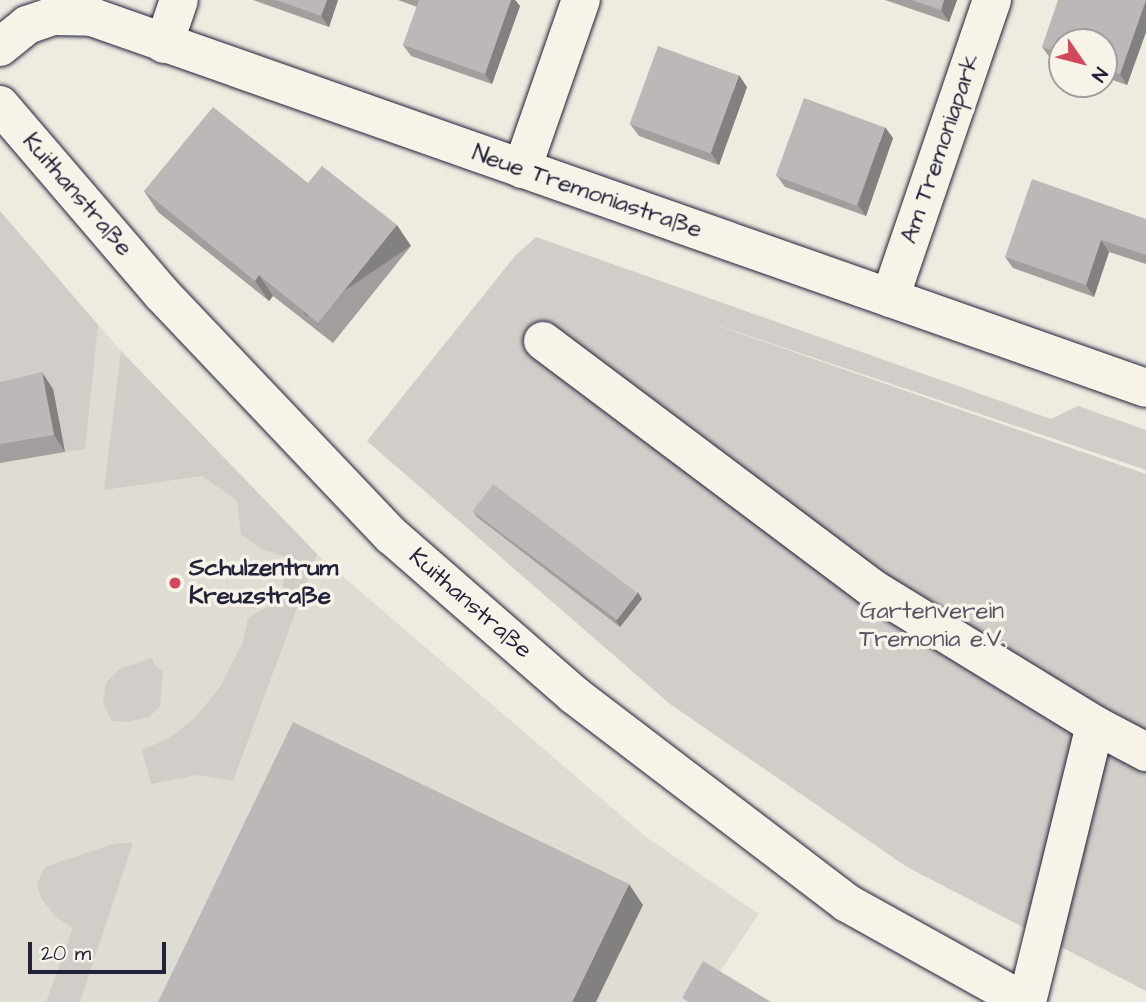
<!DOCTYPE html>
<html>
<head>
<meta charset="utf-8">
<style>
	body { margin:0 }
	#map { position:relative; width:1146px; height:1002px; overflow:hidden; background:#eeebe1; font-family:"Architects Daughter",sans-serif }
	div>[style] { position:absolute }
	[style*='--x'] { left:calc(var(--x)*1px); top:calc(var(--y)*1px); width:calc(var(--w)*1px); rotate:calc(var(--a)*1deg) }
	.built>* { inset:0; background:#dfdcd4 }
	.green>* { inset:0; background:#d1cdc9 }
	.roads { filter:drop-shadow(0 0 2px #22223b) drop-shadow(0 0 2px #22223b) }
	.minor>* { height:38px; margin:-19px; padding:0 19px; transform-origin:19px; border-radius:19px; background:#f7f3e8 }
	.wall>* { inset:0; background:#a19e9d }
	.shaded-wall>* { inset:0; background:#838180; transform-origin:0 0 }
	.building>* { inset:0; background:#bbb8b7; transform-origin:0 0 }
	.dots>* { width:19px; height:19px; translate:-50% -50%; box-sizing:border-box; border:4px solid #f7f3e8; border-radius:50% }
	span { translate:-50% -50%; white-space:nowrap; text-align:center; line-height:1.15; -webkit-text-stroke:7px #f7f3e8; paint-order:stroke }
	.street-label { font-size:24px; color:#22223b }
	.poi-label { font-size:24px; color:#22223b; font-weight:700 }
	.left { translate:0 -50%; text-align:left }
	.park-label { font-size:24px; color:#575566 }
	.north { position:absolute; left:1048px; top:28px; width:70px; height:70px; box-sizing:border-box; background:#f7f3e8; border:2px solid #a29fa3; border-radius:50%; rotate:125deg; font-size:19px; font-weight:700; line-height:28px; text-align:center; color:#22223b }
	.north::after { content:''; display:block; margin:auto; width:24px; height:32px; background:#d1495b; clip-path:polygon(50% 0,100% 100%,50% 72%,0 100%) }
	.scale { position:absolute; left:28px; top:942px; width:138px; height:32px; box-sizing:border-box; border:4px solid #22223b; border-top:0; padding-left:9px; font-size:21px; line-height:24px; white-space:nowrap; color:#22223b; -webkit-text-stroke:5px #f7f3e8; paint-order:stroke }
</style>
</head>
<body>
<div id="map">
	<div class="built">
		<div style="clip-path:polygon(0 211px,121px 351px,317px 554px,646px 837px,759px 914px,699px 1002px,0 1002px)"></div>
	</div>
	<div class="green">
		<div style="clip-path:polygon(0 211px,98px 325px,85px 449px,65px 452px,53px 389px,0 401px)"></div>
		<div style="clip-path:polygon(536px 237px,1051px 419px,1078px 406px,1146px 430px,1146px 470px,678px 312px,1146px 474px,1146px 991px,907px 867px,670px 704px,367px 441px,515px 256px)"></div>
		<div style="clip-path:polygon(121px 351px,317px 554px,233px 781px,197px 775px,151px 784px,142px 750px,167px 739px,194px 719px,220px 687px,243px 642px,248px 618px,283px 598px,283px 581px,292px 559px,264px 550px,241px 535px,237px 501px,202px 476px,104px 490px)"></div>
		<div style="clip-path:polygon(152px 658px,155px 666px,163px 670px,160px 706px,149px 717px,127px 722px,112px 721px,103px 703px,106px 683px,119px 669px)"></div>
		<div style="clip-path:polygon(116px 843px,133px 843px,80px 1002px,46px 1002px,73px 928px,55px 916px,41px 898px,37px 884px,45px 867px)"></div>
	</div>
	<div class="roads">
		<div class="minor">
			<div style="--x:164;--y:44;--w:46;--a:-71.2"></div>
			<div style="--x:0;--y:47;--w:35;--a:-39"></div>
			<div style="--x:27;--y:25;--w:28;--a:-19"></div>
			<div style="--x:53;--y:16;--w:39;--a:1"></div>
			<div style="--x:92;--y:17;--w:1117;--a:19.39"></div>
			<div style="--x:0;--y:105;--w:249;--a:49.4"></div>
			<div style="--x:162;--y:294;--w:334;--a:46.5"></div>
			<div style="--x:392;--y:536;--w:242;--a:41.1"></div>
			<div style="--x:574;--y:695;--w:343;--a:37.3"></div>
			<div style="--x:847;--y:903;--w:204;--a:29.1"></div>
			<div style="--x:522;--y:169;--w:179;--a:-70.8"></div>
			<div style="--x:890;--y:298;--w:315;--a:-71.1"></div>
			<div style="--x:543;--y:341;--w:413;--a:36.9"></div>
			<div style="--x:873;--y:589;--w:260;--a:31.5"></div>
			<div style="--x:1095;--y:725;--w:58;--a:27.9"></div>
			<div style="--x:1027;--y:1002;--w:285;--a:-76.2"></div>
		</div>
	</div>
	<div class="wall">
		<div style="clip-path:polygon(253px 0,338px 0,329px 27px)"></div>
		<div style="clip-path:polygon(398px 0,515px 0,520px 6px,492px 84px,411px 56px,403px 45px,417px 7px)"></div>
		<div style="clip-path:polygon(885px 0,957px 0,949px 22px)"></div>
		<div style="clip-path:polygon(1146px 0,1146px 32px,1127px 85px,1104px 77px,1104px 42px,1062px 42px,1062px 63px,1050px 58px,1042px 47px)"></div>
		<div style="clip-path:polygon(747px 87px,719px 165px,639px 136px,630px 124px)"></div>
		<div style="clip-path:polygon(893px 138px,866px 216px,785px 187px,777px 176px)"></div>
		<div style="clip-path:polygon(308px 183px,411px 246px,333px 343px,273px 296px,269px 301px,158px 212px,144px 191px)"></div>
		<div style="clip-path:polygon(1146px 219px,1146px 264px,1109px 252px,1094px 297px,1013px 268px,1005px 257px)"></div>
		<div style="clip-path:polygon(0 382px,53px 389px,65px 452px,0 463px)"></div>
		<div style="clip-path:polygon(473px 511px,642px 599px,620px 627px,477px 517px)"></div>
	</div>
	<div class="shaded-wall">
		<div style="clip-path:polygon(327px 0,338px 0,329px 27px,321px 16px)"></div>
		<div style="clip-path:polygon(511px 0,515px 0,520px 6px,492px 84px,485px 74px)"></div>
		<div style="clip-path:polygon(944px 0,957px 0,949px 22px,941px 10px)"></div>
		<div style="clip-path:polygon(1146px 0,1146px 32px,1127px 85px,1120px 74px)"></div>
		<div style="clip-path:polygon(739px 75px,747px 87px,719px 165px,711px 153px)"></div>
		<div style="clip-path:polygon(885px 127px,893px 138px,866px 216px,858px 205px)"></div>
		<div style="left:397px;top:225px;width:25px;height:126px;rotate:56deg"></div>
		<div style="clip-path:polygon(1101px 240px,1109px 252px,1094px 297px,1086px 285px)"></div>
		<div style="clip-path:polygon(259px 275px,273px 296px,269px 301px,255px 281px)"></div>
		<div style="clip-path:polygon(42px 372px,53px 389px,65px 452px,54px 435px)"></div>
		<div style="clip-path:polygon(638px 592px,642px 599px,620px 627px,616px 621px)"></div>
		<div style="clip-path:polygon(629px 884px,643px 905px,596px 1002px,572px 1002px)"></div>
	</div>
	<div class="building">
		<div style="clip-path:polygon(276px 0,327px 0,321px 16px)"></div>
		<div style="clip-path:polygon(419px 0,511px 0,485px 74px,403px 45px)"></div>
		<div style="clip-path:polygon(911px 0,944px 0,941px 10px)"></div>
		<div style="clip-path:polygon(1058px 0,1146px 0,1120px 74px,1104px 69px,1104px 42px,1062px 42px,1062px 54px,1042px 47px)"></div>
		<div style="left:658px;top:46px;width:86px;height:83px;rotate:20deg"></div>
		<div style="left:804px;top:98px;width:86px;height:83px;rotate:20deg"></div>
		<div style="clip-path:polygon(213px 107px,308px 183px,322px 166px,397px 225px,318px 323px,259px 275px,255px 281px,144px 191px)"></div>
		<div style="clip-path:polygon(1032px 179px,1146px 219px,1146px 255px,1101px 240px,1086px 285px,1005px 257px)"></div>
		<div style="clip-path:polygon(42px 372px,54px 435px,0 444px,0 382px)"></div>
		<div style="left:493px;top:484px;width:181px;height:34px;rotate:37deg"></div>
		<div style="clip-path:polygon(293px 722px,629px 884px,572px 1002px,158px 1002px)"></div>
		<div style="clip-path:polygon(703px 961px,771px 1002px,689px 1002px,682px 998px)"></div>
	</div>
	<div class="dots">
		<div style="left:175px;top:583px;background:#d1495b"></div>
	</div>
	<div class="street-label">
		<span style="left:941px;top:149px;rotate:-71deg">Am Tremoniapark</span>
		<span style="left:587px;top:192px;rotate:19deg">Neue Tremoniastraße</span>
		<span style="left:77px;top:195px;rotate:49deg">Kuithanstraße</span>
		<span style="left:470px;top:604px;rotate:41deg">Kuithanstraße</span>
	</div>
	<div class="poi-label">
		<span class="left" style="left:189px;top:583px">Schulzentrum<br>Kreuzstraße</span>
	</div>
	<div class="park-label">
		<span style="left:932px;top:626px">Gartenverein<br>Tremonia e.V.</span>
	</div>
	<div class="north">N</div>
	<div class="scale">20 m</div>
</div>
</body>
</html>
